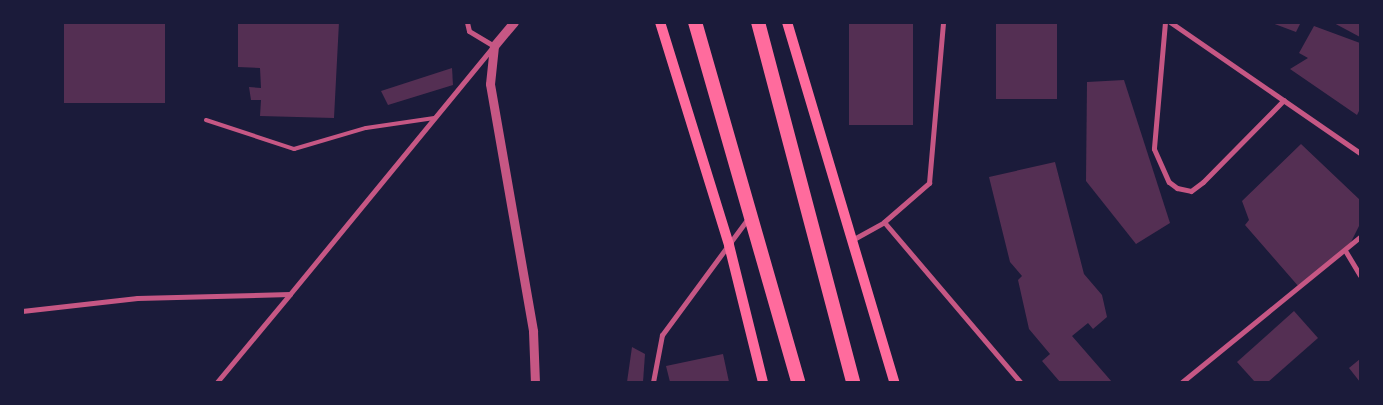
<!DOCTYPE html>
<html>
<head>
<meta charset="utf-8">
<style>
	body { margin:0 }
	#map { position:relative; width:1383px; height:405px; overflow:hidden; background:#1b1b3a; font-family:"Public Sans",sans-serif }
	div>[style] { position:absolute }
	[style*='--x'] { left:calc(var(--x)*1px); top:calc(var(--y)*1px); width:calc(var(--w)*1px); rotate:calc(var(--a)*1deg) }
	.building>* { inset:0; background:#542f53; transform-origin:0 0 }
	.service>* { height:4px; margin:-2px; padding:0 2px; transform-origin:2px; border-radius:2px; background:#c65784 }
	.minor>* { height:5px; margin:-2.5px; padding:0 2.5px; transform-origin:2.5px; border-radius:2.5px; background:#c65784 }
	.tertiary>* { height:9px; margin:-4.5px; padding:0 4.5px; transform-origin:4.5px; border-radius:4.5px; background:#c65784 }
	.secondary>* { height:10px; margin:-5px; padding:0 5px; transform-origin:5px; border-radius:5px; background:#ff6b9d }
	.trunk>* { height:14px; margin:-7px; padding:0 7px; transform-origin:7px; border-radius:7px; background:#ff6b9d }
	span { translate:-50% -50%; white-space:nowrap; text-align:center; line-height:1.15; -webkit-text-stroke:4px #1b1b3a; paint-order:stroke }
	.frame { position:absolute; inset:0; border:24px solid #1b1b3a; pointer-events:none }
</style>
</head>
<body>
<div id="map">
	<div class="building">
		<div style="left:64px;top:22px;width:101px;height:81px"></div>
		<div style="clip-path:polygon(238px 22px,339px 22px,334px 118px,260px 116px,261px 100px,251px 100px,249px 87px,261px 88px,260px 68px,238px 67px)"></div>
		<div style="left:849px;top:22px;width:64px;height:103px"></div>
		<div style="left:996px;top:22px;width:61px;height:77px"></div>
		<div style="clip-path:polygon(1269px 22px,1301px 22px,1296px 32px)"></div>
		<div style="clip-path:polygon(1332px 22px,1360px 22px,1360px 37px)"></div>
		<div style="clip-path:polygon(1314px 26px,1360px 43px,1360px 109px,1357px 115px,1290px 69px,1308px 58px,1299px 53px)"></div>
		<div style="clip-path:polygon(452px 68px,453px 85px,388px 105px,381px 91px)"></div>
		<div style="clip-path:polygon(1124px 80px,1170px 223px,1136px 244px,1086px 181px,1087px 82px)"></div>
		<div style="clip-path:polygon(1301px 144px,1360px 200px,1360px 224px,1346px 252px,1299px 287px,1245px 225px,1249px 220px,1242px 201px)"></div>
		<div style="clip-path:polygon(1055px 162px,1084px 274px,1102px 295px,1107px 317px,1093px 329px,1088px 323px,1072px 336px,1112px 382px,1060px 382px,1042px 361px,1050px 354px,1029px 329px,1018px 280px,1022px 276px,1010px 262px,989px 177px)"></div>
		<div style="clip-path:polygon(1294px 311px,1318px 338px,1268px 382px,1255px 382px,1237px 362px)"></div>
		<div style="clip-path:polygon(632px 347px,645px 354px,643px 382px,627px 382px)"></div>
		<div style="clip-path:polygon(723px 354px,729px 382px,670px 382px,666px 366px)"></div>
		<div style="clip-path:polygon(1360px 359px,1360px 382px,1349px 368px)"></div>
	</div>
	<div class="service">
		<div style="--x:206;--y:120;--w:93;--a:18.2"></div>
		<div style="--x:294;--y:149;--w:75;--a:-16.3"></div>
		<div style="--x:366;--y:128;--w:69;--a:-8.4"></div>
	</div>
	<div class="minor">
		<div style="--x:1165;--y:22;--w:127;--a:95"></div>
		<div style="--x:1154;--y:149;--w:36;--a:66"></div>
		<div style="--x:1169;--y:182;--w:10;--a:37"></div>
		<div style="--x:1177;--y:188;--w:14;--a:12"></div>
		<div style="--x:1191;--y:191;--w:15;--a:-37"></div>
		<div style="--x:1203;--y:182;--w:115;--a:-45.4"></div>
		<div style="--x:1170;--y:22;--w:231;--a:34.6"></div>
		<div style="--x:884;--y:222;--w:60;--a:-40.9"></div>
		<div style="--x:929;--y:183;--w:162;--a:-85"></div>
		<div style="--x:852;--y:240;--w:37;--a:-29"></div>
		<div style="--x:884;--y:222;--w:210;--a:49.6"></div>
		<div style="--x:1346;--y:252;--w:27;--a:59"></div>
		<div style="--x:22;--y:311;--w:116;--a:-6.4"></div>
		<div style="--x:137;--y:298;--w:153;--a:-1.5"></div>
		<div style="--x:290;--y:294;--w:321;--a:-50.6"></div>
		<div style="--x:494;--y:46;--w:29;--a:-149"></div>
		<div style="--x:469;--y:31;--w:9;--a:-103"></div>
		<div style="--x:217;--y:382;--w:114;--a:-50.3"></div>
		<div style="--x:653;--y:382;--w:48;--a:-79.2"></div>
		<div style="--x:662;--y:335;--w:147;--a:-53.6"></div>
		<div style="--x:1182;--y:382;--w:230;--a:-39.2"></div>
	</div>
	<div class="tertiary">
		<div style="--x:514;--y:22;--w:31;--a:130"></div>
		<div style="--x:494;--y:46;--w:38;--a:96"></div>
		<div style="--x:490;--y:84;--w:251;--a:80.1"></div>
		<div style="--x:533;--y:331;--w:51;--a:87.8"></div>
	</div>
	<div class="secondary">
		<div style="--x:660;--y:22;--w:233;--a:72.8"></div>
		<div style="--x:729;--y:245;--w:141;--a:76.1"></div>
		<div style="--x:787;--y:22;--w:376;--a:73.4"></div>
	</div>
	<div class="trunk">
		<div style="--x:695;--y:22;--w:374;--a:74"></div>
		<div style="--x:758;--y:22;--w:372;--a:75.2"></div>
	</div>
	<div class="frame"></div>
</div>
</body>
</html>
